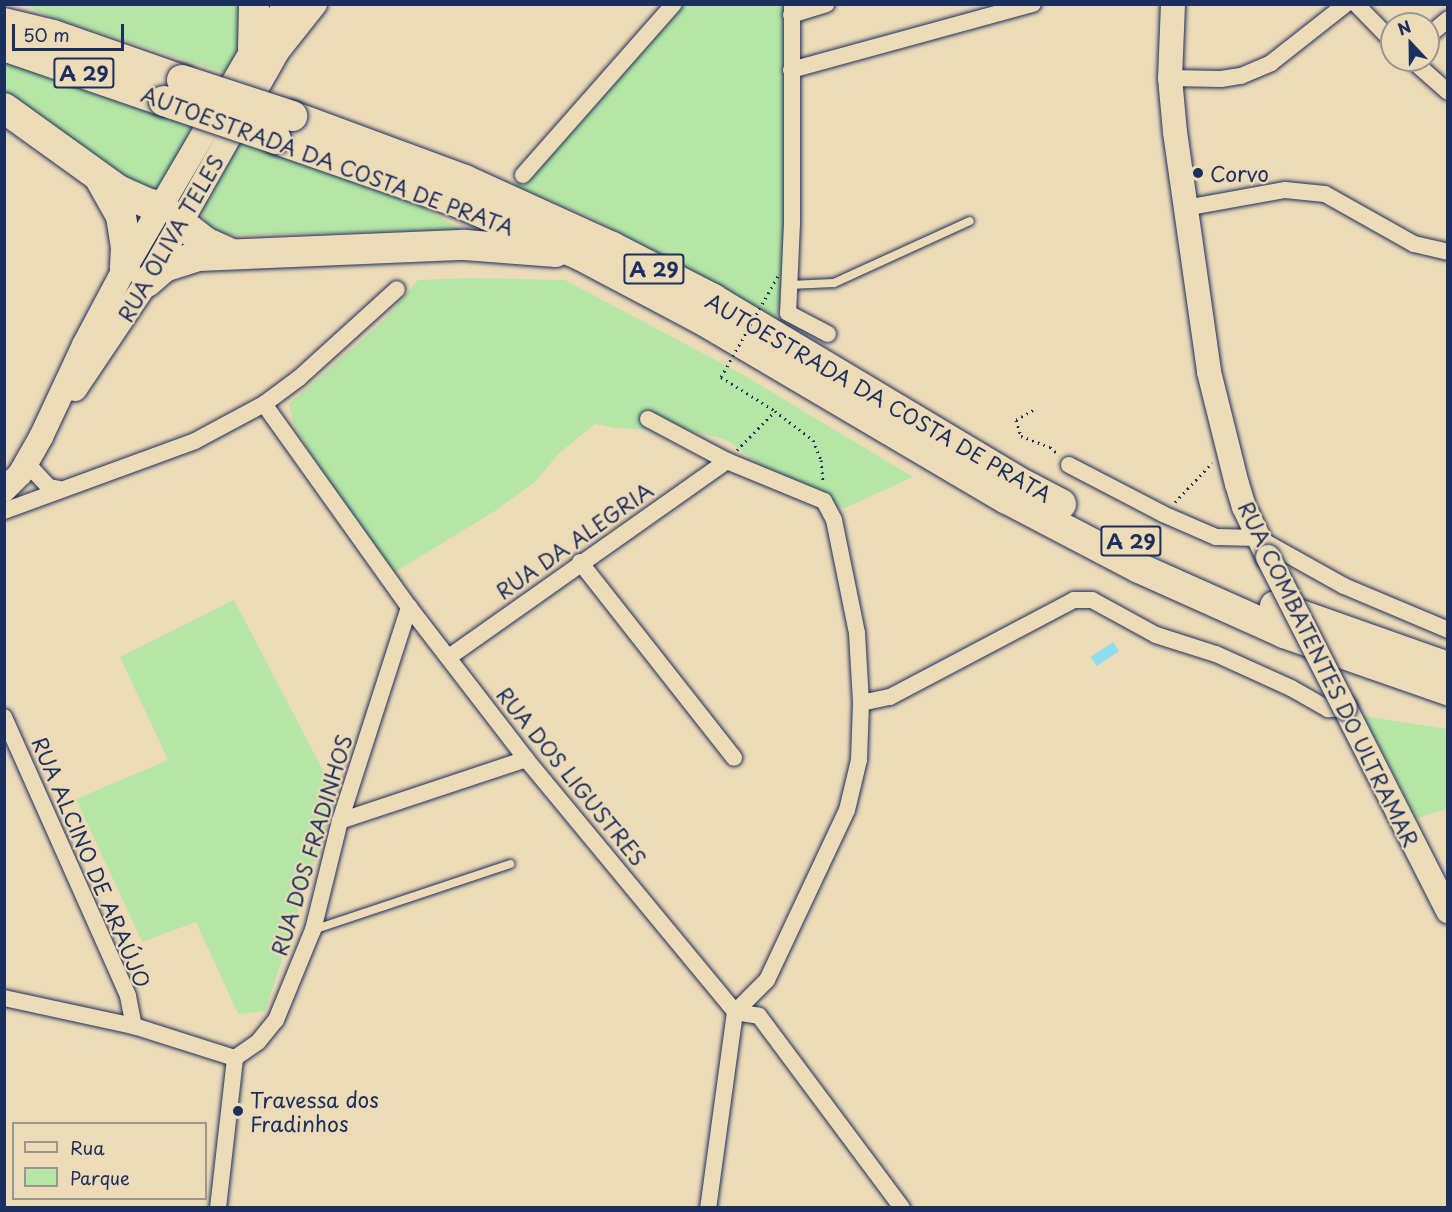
<!DOCTYPE html>
<html>
<head>
<meta charset="utf-8">
<style>
	body { margin:0 }
	#map { position:relative; width:1452px; height:1212px; overflow:hidden; background:#eddbb8; font-family:"Playpen Sans",sans-serif }
	div>[style] { position:absolute }
	[style*='--x'] { left:calc(var(--x)*1px); top:calc(var(--y)*1px); width:calc(var(--w)*1px); rotate:calc(var(--a)*1deg) }
	.green>* { inset:0; background:#b5e6a5 }
	.water>* { inset:0; background:#8fdbf0; transform-origin:0 0 }
	.path>* { height:3px; margin-top:-1.5px; transform-origin:0; background:repeating-linear-gradient(90deg,#1b2f5e 0 1.5px,transparent 0 6px) }
	.roads { filter:drop-shadow(0 0 2px #1b2f5e) drop-shadow(0 0 2px #1b2f5e) }
	.lane>* { height:8px; margin:-4px; padding:0 4px; transform-origin:4px; border-radius:4px; background:#eddbb8 }
	.street>* { height:16px; margin:-8px; padding:0 8px; transform-origin:8px; border-radius:8px; background:#eddbb8 }
	.secondary>* { height:24px; margin:-12px; padding:0 12px; transform-origin:12px; border-radius:12px; background:#eddbb8 }
	.highway>* { height:30px; margin:-15px; padding:0 15px; transform-origin:15px; border-radius:15px; background:#eddbb8 }
	.path-bridge>* { height:3px; margin-top:-1.5px; transform-origin:0; background:repeating-linear-gradient(90deg,#1b2f5e 0 1.5px,transparent 0 6px) }
	.bridges { filter:drop-shadow(0 0 2px #1b2f5e) drop-shadow(0 0 2px #1b2f5e) }
	.secondary-bridge>* { height:24px; margin:-12px; padding:0 12px; transform-origin:12px; border-radius:12px; background:#eddbb8 }
	.highway-bridge>* { height:30px; margin:-15px; padding:0 15px; transform-origin:15px; border-radius:15px; background:#eddbb8 }
	.dots>* { width:16px; height:16px; translate:-50% -50%; box-sizing:border-box; border:3px solid #eddbb8; border-radius:50% }
	span { translate:-50% -50%; white-space:nowrap; text-align:center; line-height:1.15; -webkit-text-stroke:4.5px #eddbb8; paint-order:stroke }
	.shield-label span { padding:2px 4px; background:#eddbb8; border:2px solid; border-radius:4px; -webkit-text-stroke-width:0 }
	.shield-label { font-size:20px; color:#1b2f5e; font-weight:700 }
	.street-label { font-size:21px; color:#1b2f5e }
	.poi-label { font-size:21px; color:#1b2f5e }
	.left { translate:0 -50%; text-align:left }
	.frame { position:absolute; inset:0; border:6px solid #1b2f5e; pointer-events:none }
	.legend { position:absolute; left:12px; top:1122px; width:195px; height:78px; box-sizing:border-box; background:#eddbb8; border:2px solid #999694; margin:0; padding:8px 10px; list-style:none; font-size:18px; color:#1b2f5e }
	.legend li { display:flex; align-items:center; gap:12px; height:30px }
	.legend b { width:30px; border:2px solid #999694 }
	.north { position:absolute; left:1380px; top:12px; width:60px; height:60px; box-sizing:border-box; background:#eddbb8; border:2px solid #999694; border-radius:50%; rotate:338deg; font-size:16px; font-weight:700; line-height:24px; text-align:center; color:#1b2f5e }
	.north::after { content:''; display:block; margin:auto; width:21px; height:27px; background:#1b2f5e; clip-path:polygon(50% 0,100% 100%,50% 72%,0 100%) }
	.scale { position:absolute; left:12px; top:24px; width:112px; height:27px; box-sizing:border-box; border:3px solid #1b2f5e; border-top:0; padding-left:8px; font-size:18px; line-height:21px; white-space:nowrap; color:#1b2f5e; -webkit-text-stroke:4px #eddbb8; paint-order:stroke }
</style>
</head>
<body>
<div id="map">
	<div class="green">
		<div style="clip-path:polygon(26px 5px,246px 5px,240px 47px,227px 73px,50px 17px)"></div>
		<div style="clip-path:polygon(668px 5px,791px 5px,795px 216px,777px 318px,592px 218px,516px 186px,533px 153px)"></div>
		<div style="clip-path:polygon(5px 60px,193px 126px,156px 195px,137px 191px,5px 100px)"></div>
		<div style="clip-path:polygon(237px 142px,420px 205px,461px 230px,225px 235px,210px 229px,203px 220px,202px 206px)"></div>
		<div style="clip-path:polygon(470px 278px,565px 280px,742px 374px,913px 477px,845px 508px,827px 505px,768px 471px,727px 440px,697px 432px,616px 428px,595px 424px,558px 454px,536px 481px,495px 511px,390px 575px,331px 490px,293px 422px,289px 404px,382px 322px,418px 280px)"></div>
		<div style="clip-path:polygon(234px 600px,336px 795px,265px 1011px,238px 1014px,196px 922px,142px 942px,76px 799px,168px 760px,120px 657px)"></div>
		<div style="clip-path:polygon(1363px 716px,1447px 729px,1447px 809px,1417px 818px)"></div>
	</div>
	<div class="water">
		<div style="left:1113px;top:642px;width:11px;height:27px;rotate:56deg"></div>
	</div>
	<div class="path">
		<div style="--x:721;--y:377;--w:64;--a:32.2"></div>
		<div style="--x:775;--y:411;--w:48;--a:37.3"></div>
		<div style="--x:813;--y:440;--w:22;--a:68"></div>
		<div style="--x:821;--y:460;--w:23;--a:85"></div>
		<div style="--x:1033;--y:410;--w:20;--a:150"></div>
		<div style="--x:1016;--y:420;--w:17;--a:73"></div>
		<div style="--x:1021;--y:436;--w:31;--a:21"></div>
		<div style="--x:1050;--y:447;--w:12;--a:42"></div>
		<div style="--x:737;--y:450;--w:54;--a:-45.7"></div>
		<div style="--x:1175;--y:502;--w:54;--a:-46.5"></div>
	</div>
	<div class="roads">
		<div class="lane">
			<div style="--x:789;--y:285;--w:45;--a:-2.5"></div>
			<div style="--x:834;--y:283;--w:149;--a:-24.5"></div>
			<div style="--x:313;--y:930;--w:208;--a:-18.5"></div>
		</div>
		<div class="street">
			<div style="--x:792;--y:4;--w:219;--a:90"></div>
			<div style="--x:792;--y:223;--w:90;--a:92.5"></div>
			<div style="--x:788;--y:313;--w:45;--a:27.7"></div>
			<div style="--x:1356;--y:4;--w:52;--a:45.8"></div>
			<div style="--x:791;--y:15;--w:37;--a:-17"></div>
			<div style="--x:1428;--y:36;--w:26;--a:-40"></div>
			<div style="--x:1412;--y:60;--w:48;--a:41.6"></div>
			<div style="--x:791;--y:70;--w:251;--a:-15.3"></div>
			<div style="--x:1170;--y:78;--w:51;--a:1.1"></div>
			<div style="--x:1221;--y:79;--w:20;--a:-9"></div>
			<div style="--x:1241;--y:76;--w:33;--a:-23"></div>
			<div style="--x:1271;--y:63;--w:95;--a:-38.2"></div>
			<div style="--x:523;--y:175;--w:228;--a:-48.6"></div>
			<div style="--x:1185;--y:208;--w:102;--a:-10.2"></div>
			<div style="--x:1285;--y:190;--w:40;--a:5.7"></div>
			<div style="--x:1325;--y:194;--w:102;--a:29.3"></div>
			<div style="--x:1414;--y:244;--w:35;--a:13"></div>
			<div style="--x:264;--y:404;--w:249;--a:54.5"></div>
			<div style="--x:409;--y:607;--w:192;--a:52.4"></div>
			<div style="--x:526;--y:759;--w:328;--a:50.4"></div>
			<div style="--x:735;--y:1012;--w:198;--a:97.8"></div>
			<div style="--x:648;--y:419;--w:89;--a:28"></div>
			<div style="--x:727;--y:461;--w:105;--a:22.4"></div>
			<div style="--x:824;--y:501;--w:21;--a:62"></div>
			<div style="--x:834;--y:520;--w:115;--a:78.5"></div>
			<div style="--x:857;--y:633;--w:70;--a:86.7"></div>
			<div style="--x:861;--y:703;--w:57;--a:92"></div>
			<div style="--x:859;--y:760;--w:51;--a:103.5"></div>
			<div style="--x:847;--y:810;--w:188;--a:115.2"></div>
			<div style="--x:767;--y:980;--w:45;--a:135"></div>
			<div style="--x:1069;--y:465;--w:106;--a:27.5"></div>
			<div style="--x:1163;--y:514;--w:58;--a:23.5"></div>
			<div style="--x:1216;--y:537;--w:42;--a:1.4"></div>
			<div style="--x:1258;--y:538;--w:98;--a:29.2"></div>
			<div style="--x:1344;--y:586;--w:113;--a:22.9"></div>
			<div style="--x:24;--y:466;--w:10;--a:24"></div>
			<div style="--x:33;--y:470;--w:23;--a:47"></div>
			<div style="--x:49;--y:487;--w:10;--a:11"></div>
			<div style="--x:4;--y:511;--w:203;--a:-20.1"></div>
			<div style="--x:195;--y:441;--w:78;--a:-28.2"></div>
			<div style="--x:264;--y:404;--w:44;--a:-36.6"></div>
			<div style="--x:299;--y:378;--w:132;--a:-42.2"></div>
			<div style="--x:580;--y:562;--w:249;--a:51.8"></div>
			<div style="--x:449;--y:657;--w:340;--a:-35.2"></div>
			<div style="--x:861;--y:703;--w:30;--a:-12"></div>
			<div style="--x:890;--y:697;--w:208;--a:-27.8"></div>
			<div style="--x:1074;--y:600;--w:18;--a:0"></div>
			<div style="--x:1092;--y:600;--w:73;--a:28.7"></div>
			<div style="--x:1156;--y:635;--w:63;--a:17.6"></div>
			<div style="--x:1216;--y:654;--w:82;--a:24.4"></div>
			<div style="--x:1291;--y:688;--w:43;--a:29.6"></div>
			<div style="--x:1328;--y:709;--w:17;--a:-3"></div>
			<div style="--x:4;--y:717;--w:305;--a:66"></div>
			<div style="--x:128;--y:996;--w:31;--a:79"></div>
			<div style="--x:340;--y:821;--w:196;--a:-18.4"></div>
			<div style="--x:4;--y:998;--w:133;--a:12.2"></div>
			<div style="--x:134;--y:1026;--w:106;--a:17.6"></div>
			<div style="--x:735;--y:1012;--w:24;--a:9"></div>
			<div style="--x:759;--y:1016;--w:239;--a:53.3"></div>
			<div style="--x:235;--y:1058;--w:28;--a:-35"></div>
			<div style="--x:258;--y:1042;--w:28;--a:-51"></div>
			<div style="--x:276;--y:1020;--w:97;--a:-67.7"></div>
			<div style="--x:313;--y:930;--w:112;--a:-76.1"></div>
			<div style="--x:340;--y:821;--w:225;--a:-72.1"></div>
			<div style="--x:218;--y:1208;--w:151;--a:-83.5"></div>
		</div>
		<div class="secondary">
			<div style="--x:1173;--y:4;--w:74;--a:92.3"></div>
			<div style="--x:1170;--y:78;--w:54;--a:84.7"></div>
			<div style="--x:1175;--y:132;--w:242;--a:81.9"></div>
			<div style="--x:1209;--y:372;--w:115;--a:76"></div>
			<div style="--x:1237;--y:484;--w:24;--a:73"></div>
			<div style="--x:1244;--y:507;--w:55;--a:64.4"></div>
			<div style="--x:75;--y:389;--w:129;--a:-56.1"></div>
			<div style="--x:147;--y:282;--w:264;--a:-60.5"></div>
			<div style="--x:277;--y:52;--w:61;--a:-51.6"></div>
			<div style="--x:4;--y:490;--w:23;--a:-45"></div>
			<div style="--x:20;--y:474;--w:43;--a:-60.4"></div>
			<div style="--x:41;--y:437;--w:102;--a:-64.9"></div>
			<div style="--x:84;--y:345;--w:87;--a:-62"></div>
			<div style="--x:125;--y:268;--w:254;--a:-59.7"></div>
			<div style="--x:253;--y:49;--w:56;--a:-52.9"></div>
			<div style="--x:1345;--y:708;--w:228;--a:63.1"></div>
		</div>
		<div class="highway">
			<div style="--x:4;--y:23;--w:50;--a:13.8"></div>
			<div style="--x:53;--y:35;--w:137;--a:19.2"></div>
			<div style="--x:4;--y:46;--w:169;--a:19"></div>
			<div style="--x:253;--y:49;--w:45;--a:-88.7"></div>
			<div style="--x:4;--y:108;--w:140;--a:35.7"></div>
			<div style="--x:118;--y:190;--w:35;--a:24"></div>
			<div style="--x:150;--y:204;--w:14;--a:8"></div>
			<div style="--x:292;--y:116;--w:184;--a:20.3"></div>
			<div style="--x:465;--y:180;--w:162;--a:24.5"></div>
			<div style="--x:612;--y:247;--w:114;--a:27.2"></div>
			<div style="--x:713;--y:299;--w:352;--a:30.9"></div>
			<div style="--x:1015;--y:480;--w:52;--a:27.6"></div>
			<div style="--x:276;--y:139;--w:192;--a:19.2"></div>
			<div style="--x:457;--y:202;--w:132;--a:23.3"></div>
			<div style="--x:578;--y:254;--w:139;--a:27.9"></div>
			<div style="--x:701;--y:319;--w:355;--a:30.5"></div>
			<div style="--x:1007;--y:499;--w:149;--a:27.6"></div>
			<div style="--x:1139;--y:568;--w:159;--a:24.1"></div>
			<div style="--x:1284;--y:633;--w:174;--a:19.2"></div>
			<div style="--x:99;--y:177;--w:45;--a:60.6"></div>
			<div style="--x:121;--y:216;--w:31;--a:81"></div>
			<div style="--x:126;--y:247;--w:21;--a:93"></div>
			<div style="--x:181;--y:223;--w:33;--a:38"></div>
			<div style="--x:207;--y:243;--w:27;--a:24"></div>
			<div style="--x:147;--y:282;--w:23;--a:-41"></div>
			<div style="--x:164;--y:267;--w:36;--a:-18"></div>
			<div style="--x:198;--y:256;--w:267;--a:-2.4"></div>
			<div style="--x:465;--y:245;--w:91;--a:4.4"></div>
			<div style="--x:1275;--y:606;--w:183;--a:19.4"></div>
		</div>
	</div>
	<div class="path-bridge">
		<div style="--x:721;--y:377;--w:118;--a:-60.6"></div>
	</div>
	<div class="bridges">
		<div class="secondary-bridge">
			<div style="--x:1268;--y:557;--w:169;--a:63"></div>
		</div>
		<div class="highway-bridge">
			<div style="--x:182;--y:80;--w:116;--a:18.1"></div>
			<div style="--x:164;--y:101;--w:118;--a:18.7"></div>
		</div>
	</div>
	<div class="dots">
		<div style="left:1198px;top:173px;background:#1b2f5e"></div>
		<div style="left:238px;top:1111px;background:#1b2f5e"></div>
	</div>
	<div class="shield-label">
		<span style="left:84px;top:73px">A 29</span>
		<span style="left:654px;top:269px">A 29</span>
		<span style="left:1131px;top:541px">A 29</span>
	</div>
	<div class="street-label">
		<span style="left:328px;top:160px;rotate:20deg">AUTOESTRADA DA COSTA DE PRATA</span>
		<span style="left:170px;top:238px;rotate:-60deg">RUA OLIVA TELES</span>
		<span style="left:879px;top:397px;rotate:30deg">AUTOESTRADA DA COSTA DE PRATA</span>
		<span style="left:574px;top:540px;rotate:-35deg">RUA DA ALEGRIA</span>
		<span style="left:1329px;top:674px;rotate:64deg">RUA COMBATENTES DO ULTRAMAR</span>
		<span style="left:572px;top:776px;rotate:51deg">RUA DOS LIGUSTRES</span>
		<span style="left:311px;top:845px;rotate:-73deg">RUA DOS FRADINHOS</span>
		<span style="left:92px;top:862px;rotate:67deg">RUA ALCINO DE ARAÚJO</span>
	</div>
	<div class="poi-label">
		<span class="left" style="left:1210px;top:173px">Corvo</span>
		<span class="left" style="left:250px;top:1111px">Travessa dos<br>Fradinhos</span>
	</div>
	<div class="frame"></div>
	<ul class="legend">
	<li><b style="height:8px;background:#eddbb8"></b>Rua</li>
	<li><b style="height:16px;background:#b5e6a5"></b>Parque</li>
	</ul>
	<div class="north">N</div>
	<div class="scale">50 m</div>
</div>
</body>
</html>
